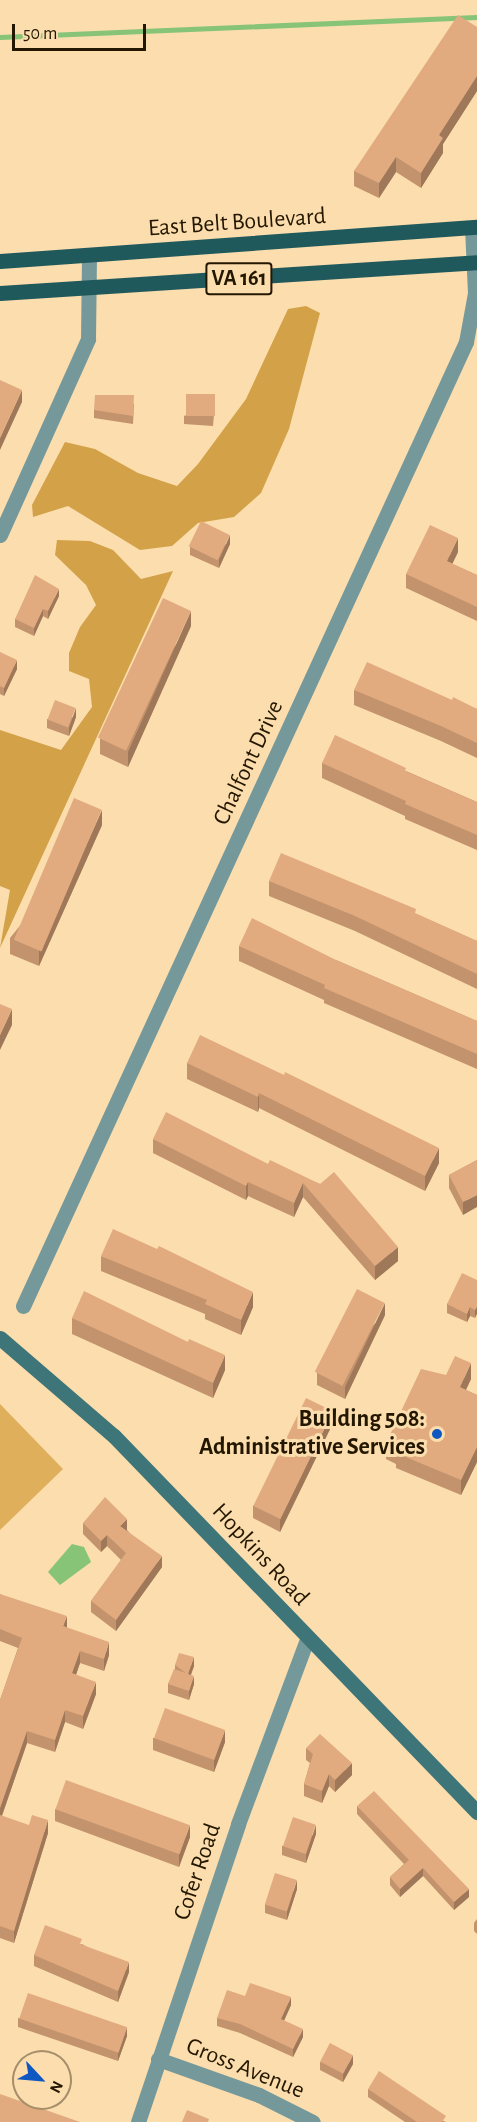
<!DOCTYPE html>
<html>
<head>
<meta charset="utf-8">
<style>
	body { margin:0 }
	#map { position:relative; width:477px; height:2122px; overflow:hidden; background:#fbddae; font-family:"Alegreya Sans",sans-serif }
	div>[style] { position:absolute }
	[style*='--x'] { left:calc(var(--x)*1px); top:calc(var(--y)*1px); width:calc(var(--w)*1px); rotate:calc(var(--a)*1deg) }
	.green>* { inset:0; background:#dfaf5c }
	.forest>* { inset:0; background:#d3a248 }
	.water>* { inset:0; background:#87c478 }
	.stream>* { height:5px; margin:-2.5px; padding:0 2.5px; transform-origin:2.5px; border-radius:2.5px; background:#87c478 }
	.minor>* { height:15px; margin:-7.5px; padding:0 7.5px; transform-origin:7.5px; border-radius:7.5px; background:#75999a }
	.tertiary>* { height:15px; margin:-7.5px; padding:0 7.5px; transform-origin:7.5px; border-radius:7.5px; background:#75999a }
	.secondary>* { height:15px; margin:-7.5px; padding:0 7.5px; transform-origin:7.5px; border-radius:7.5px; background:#3d7578 }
	.primary>* { height:15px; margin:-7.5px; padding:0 7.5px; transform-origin:7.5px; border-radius:7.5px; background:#20595c }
	.wall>* { inset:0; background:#c2936d }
	.shaded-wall>* { inset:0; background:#9e7859 }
	.building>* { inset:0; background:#e2ab7f; transform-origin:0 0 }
	.dots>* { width:16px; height:16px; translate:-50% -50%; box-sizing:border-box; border:3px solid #fbddae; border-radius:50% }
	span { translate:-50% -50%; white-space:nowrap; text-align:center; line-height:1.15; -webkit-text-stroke:6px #fbddae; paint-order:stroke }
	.shield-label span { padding:2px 4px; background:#fbddae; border:2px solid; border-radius:4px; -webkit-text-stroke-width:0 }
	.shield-label { font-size:22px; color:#241701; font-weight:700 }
	.street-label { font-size:24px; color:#241701 }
	.poi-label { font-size:24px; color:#241701; font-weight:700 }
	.right { translate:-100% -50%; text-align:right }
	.north { position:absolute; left:12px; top:2050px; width:60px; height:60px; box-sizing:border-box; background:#fbddae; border:2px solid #a58e69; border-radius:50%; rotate:116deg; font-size:16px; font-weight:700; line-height:24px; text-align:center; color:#241701 }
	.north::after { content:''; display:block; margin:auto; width:21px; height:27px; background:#0f57c1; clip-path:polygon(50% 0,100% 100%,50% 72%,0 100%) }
	.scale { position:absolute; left:12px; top:24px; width:134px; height:27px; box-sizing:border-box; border:3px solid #241701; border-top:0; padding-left:8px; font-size:18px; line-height:21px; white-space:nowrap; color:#241701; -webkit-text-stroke:4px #fbddae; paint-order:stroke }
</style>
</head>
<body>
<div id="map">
	<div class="green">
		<div style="clip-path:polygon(0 1404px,63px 1469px,0 1530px)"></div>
	</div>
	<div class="forest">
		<div style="clip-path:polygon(306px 306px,320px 313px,289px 429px,261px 493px,234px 517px,198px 523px,172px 546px,140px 550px,68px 506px,33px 517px,32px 505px,65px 442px,95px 449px,138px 473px,177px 486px,198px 464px,246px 399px,288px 309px)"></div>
		<div style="clip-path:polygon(57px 540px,90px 541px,113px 550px,141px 579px,173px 571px,0 948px,10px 890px,0 886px,0 730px,61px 750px,92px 707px,89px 679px,69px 671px,69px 653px,80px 627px,96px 605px,86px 585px,55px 555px)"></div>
	</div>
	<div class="water">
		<div style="clip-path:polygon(72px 1544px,84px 1547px,91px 1562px,60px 1585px,48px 1572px)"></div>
	</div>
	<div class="stream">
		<div style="--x:0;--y:37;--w:477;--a:-2.4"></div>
	</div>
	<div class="minor">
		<div style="--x:0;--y:535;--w:215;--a:-65.8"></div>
		<div style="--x:88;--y:339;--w:82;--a:-89.3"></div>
		<div style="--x:23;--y:1306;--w:1061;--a:-65.32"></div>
		<div style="--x:466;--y:342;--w:50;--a:-79.6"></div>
		<div style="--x:475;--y:293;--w:65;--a:-92.6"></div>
		<div style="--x:158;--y:2059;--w:107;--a:19.6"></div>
		<div style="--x:259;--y:2095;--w:60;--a:26.6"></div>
	</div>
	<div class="tertiary">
		<div style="--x:138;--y:2122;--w:314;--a:-71.4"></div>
		<div style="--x:238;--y:1824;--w:197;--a:-69.5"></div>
	</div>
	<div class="secondary">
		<div style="--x:0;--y:1338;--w:150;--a:40.7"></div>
		<div style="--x:114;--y:1436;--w:523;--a:46.01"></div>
	</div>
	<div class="primary">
		<div style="--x:0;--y:261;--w:478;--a:-4.1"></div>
		<div style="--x:0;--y:293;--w:478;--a:-3.7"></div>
	</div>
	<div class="wall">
		<div style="clip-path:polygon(477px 27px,477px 91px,443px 144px,443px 153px,421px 188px,396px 172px,379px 198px,354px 186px,354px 171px)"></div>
		<div style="clip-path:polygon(215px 402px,213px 426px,184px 424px,184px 416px)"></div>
		<div style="clip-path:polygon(134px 404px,133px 424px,94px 418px,94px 410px)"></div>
		<div style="clip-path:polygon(230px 544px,219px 568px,190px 555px,190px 547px)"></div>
		<div style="clip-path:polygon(458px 552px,452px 564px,477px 575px,477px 621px,406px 588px,406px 574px)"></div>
		<div style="clip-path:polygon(59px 596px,48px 619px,43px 616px,34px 636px,15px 627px,15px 619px)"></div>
		<div style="clip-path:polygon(191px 626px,128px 767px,100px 754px,100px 739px)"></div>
		<div style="clip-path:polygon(0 652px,17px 669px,4px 696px,0 694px)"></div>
		<div style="clip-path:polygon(354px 690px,452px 700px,477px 709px,477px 758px,441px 741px,354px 705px)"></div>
		<div style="clip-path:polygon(76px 717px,69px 736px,47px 728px,47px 719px)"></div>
		<div style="clip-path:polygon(322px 763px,406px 771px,477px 802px,477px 850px,405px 819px,405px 816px,322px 778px)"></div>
		<div style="clip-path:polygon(102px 825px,39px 966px,10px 954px,10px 938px)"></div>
		<div style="clip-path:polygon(269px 881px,416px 914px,477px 941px,477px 989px,355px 931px,269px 896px)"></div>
		<div style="clip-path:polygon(239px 946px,336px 960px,477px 1021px,477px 1069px,324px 1003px,324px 1000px,239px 961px)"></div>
		<div style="clip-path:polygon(187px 1063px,284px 1075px,439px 1163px,425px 1191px,259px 1108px,258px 1112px,187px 1079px)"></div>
		<div style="clip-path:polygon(153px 1139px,268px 1164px,320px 1184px,398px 1261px,375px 1280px,303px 1197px,294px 1217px,248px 1196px,246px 1200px,153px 1153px)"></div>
		<div style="clip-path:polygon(477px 1160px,463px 1215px,449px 1188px,449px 1175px)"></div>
		<div style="clip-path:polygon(101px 1256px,253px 1307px,241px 1335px,205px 1319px,205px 1314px,101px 1271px)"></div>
		<div style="clip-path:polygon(477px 1280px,475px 1318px,470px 1316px,467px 1322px,447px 1313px,447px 1304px)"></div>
		<div style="clip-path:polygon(385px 1315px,345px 1399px,317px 1385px,317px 1373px)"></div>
		<div style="clip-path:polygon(72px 1318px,188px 1342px,225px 1370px,213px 1398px,72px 1334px)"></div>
		<div style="clip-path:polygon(446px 1375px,471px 1379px,466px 1390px,477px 1395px,477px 1462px,461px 1495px,396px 1468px,396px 1464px,386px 1459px,386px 1443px)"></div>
		<div style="clip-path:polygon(333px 1423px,280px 1532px,253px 1518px,253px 1506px)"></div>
		<div style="clip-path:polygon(83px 1523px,127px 1530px,162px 1567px,116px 1631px,91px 1612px,91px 1601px,121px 1560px,107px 1546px,101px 1552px,83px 1534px)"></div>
		<div style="clip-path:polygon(0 1594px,67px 1628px,109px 1655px,104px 1671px,80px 1663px,76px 1675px,96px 1694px,83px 1729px,65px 1722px,55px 1752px,27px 1743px,2px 1816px,48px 1833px,14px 1943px,0 1938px,0 1700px,18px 1648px,0 1641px)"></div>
		<div style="clip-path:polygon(175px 1665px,194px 1666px,191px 1675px,194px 1684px,189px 1700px,168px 1693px,168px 1684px,175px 1669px)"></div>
		<div style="clip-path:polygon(153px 1738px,225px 1742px,214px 1772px,153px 1750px)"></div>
		<div style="clip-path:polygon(306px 1748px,352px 1775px,335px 1792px,329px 1786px,322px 1803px,304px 1796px,304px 1784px,310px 1763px,306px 1760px)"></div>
		<div style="clip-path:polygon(357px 1806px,469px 1897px,454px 1910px,423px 1876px,400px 1897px,390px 1885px,390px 1877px,404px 1864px,357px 1814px)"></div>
		<div style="clip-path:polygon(55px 1809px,190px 1837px,179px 1867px,55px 1821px)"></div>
		<div style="clip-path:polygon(316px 1834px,306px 1863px,282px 1855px,282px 1846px)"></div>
		<div style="clip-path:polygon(297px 1889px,287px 1920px,265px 1913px,265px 1904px)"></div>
		<div style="clip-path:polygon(477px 1919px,477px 1934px,474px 1931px,474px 1923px)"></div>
		<div style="clip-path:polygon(82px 1944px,129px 1972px,118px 2002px,34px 1966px,34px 1955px)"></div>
		<div style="clip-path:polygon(245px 1996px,291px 2005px,284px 2021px,303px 2037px,293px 2057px,240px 2033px,217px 2026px,217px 2018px)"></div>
		<div style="clip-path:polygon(18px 2018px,127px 2036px,118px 2061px,18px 2027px)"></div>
		<div style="clip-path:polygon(320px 2062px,353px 2064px,343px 2082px,320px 2070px)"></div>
		<div style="clip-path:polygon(368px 2089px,446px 2122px,405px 2122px,368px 2097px)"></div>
	</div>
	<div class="shaded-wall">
		<div style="clip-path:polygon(477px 76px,477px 91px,443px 144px,443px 153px,421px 188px,421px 173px,439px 135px)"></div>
		<div style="clip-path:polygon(396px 157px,396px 172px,379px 198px,379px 183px)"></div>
		<div style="clip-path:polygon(22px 390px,22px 402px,0 450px,0 438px)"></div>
		<div style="clip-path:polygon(230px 535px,230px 544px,219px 568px,219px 560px)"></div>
		<div style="clip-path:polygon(458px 538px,458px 552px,447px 575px,447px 561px)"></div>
		<div style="clip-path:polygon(59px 589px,59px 596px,48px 619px,48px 611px)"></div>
		<div style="clip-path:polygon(43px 609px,43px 616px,34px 636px,34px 628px)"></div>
		<div style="clip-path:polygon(191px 611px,191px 626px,128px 767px,128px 752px)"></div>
		<div style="clip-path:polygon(17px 660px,17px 669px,4px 696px,4px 688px)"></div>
		<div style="clip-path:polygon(76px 708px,76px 717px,69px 736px,69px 728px)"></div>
		<div style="clip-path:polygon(102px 810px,102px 825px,39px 966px,39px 951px)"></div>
		<div style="clip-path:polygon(12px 1009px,12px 1025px,0 1050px,0 1035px)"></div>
		<div style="clip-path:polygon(259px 1093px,259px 1108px,258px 1112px,258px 1097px)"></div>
		<div style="clip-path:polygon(439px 1148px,439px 1163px,425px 1191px,425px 1176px)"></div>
		<div style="clip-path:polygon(248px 1182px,248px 1196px,246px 1200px,246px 1186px)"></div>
		<div style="clip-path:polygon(303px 1183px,303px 1197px,294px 1217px,294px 1203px)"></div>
		<div style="clip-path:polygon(477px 1195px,477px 1207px,463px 1215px,463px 1202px)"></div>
		<div style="clip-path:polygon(398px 1247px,398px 1261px,375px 1280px,375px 1266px)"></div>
		<div style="clip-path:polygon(253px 1292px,253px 1307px,241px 1335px,241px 1320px)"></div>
		<div style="clip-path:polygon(385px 1303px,385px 1315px,345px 1399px,345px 1387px)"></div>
		<div style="clip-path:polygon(477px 1306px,477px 1314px,475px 1318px,475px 1310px)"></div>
		<div style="clip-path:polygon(470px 1307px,470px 1316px,467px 1322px,467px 1314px)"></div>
		<div style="clip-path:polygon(225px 1355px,225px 1370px,213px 1398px,213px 1383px)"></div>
		<div style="clip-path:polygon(471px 1363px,471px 1379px,460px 1402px,460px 1387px)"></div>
		<div style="clip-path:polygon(333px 1411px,333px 1423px,280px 1532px,280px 1520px)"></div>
		<div style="clip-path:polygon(477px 1447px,477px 1462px,461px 1495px,461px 1480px)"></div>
		<div style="clip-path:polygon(127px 1519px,127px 1530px,120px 1537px,120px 1526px)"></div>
		<div style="clip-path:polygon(107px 1535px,107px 1546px,101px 1552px,101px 1541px)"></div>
		<div style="clip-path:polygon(162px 1556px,162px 1567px,116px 1631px,116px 1620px)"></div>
		<div style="clip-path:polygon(67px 1616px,67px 1628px,63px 1626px)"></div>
		<div style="clip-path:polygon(109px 1642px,109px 1655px,104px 1671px,104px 1659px)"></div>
		<div style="clip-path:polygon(80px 1651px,80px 1663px,72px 1686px,72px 1673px)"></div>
		<div style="clip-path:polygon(194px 1657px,194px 1666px,188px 1682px,188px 1674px)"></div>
		<div style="clip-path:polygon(194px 1676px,194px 1684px,189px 1700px,189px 1691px)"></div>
		<div style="clip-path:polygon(96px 1682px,96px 1694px,83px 1729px,83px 1716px)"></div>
		<div style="clip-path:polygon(65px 1710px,65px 1722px,55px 1752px,55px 1740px)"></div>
		<div style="clip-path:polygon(225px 1730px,225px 1742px,214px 1772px,214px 1760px)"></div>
		<div style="clip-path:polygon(27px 1731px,27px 1743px,0 1821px,0 1808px)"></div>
		<div style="clip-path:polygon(352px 1763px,352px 1775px,335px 1792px,335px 1780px)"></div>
		<div style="clip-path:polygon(329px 1774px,329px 1786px,322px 1803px,322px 1791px)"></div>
		<div style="clip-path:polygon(48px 1820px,48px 1833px,14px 1943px,14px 1931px)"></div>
		<div style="clip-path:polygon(190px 1825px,190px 1837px,179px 1867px,179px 1855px)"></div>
		<div style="clip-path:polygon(316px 1825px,316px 1834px,306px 1863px,306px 1855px)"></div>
		<div style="clip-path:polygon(423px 1868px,423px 1876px,400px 1897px,400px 1889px)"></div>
		<div style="clip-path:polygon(297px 1880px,297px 1889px,287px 1920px,287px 1912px)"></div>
		<div style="clip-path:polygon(469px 1889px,469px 1897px,454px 1910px,454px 1902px)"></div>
		<div style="clip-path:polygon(129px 1962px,129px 1972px,118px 2002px,118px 1991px)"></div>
		<div style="clip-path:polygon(291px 1997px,291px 2005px,281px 2027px,281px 2019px)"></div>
		<div style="clip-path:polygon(127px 2027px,127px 2036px,118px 2061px,118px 2053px)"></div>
		<div style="clip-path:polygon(303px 2029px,303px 2037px,293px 2057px,293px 2049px)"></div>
		<div style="clip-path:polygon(353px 2055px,353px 2064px,343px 2082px,343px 2074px)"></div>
	</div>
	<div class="building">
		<div style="clip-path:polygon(458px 15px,477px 27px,477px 76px,439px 135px,443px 138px,421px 173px,396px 157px,379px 183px,354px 171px)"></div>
		<div style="clip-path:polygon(0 380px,22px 390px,0 438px)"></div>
		<div style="left:186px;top:394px;width:29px;height:22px"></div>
		<div style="clip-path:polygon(95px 395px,134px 395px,133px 416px,94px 410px)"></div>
		<div style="left:201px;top:521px;width:32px;height:28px;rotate:26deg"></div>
		<div style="clip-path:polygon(430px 525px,458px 538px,447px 561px,477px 575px,477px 607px,406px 574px)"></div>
		<div style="clip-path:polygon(35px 575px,59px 589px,48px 611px,43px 609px,34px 628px,15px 619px)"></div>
		<div style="left:163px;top:598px;width:31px;height:154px;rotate:25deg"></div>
		<div style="clip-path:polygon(0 652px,17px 660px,4px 688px,0 686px)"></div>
		<div style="clip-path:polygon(367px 662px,452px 700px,453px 697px,477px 709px,477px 743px,441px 726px,354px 690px)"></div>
		<div style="left:55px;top:700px;width:22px;height:21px;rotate:21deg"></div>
		<div style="clip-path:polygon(335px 735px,406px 768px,405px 771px,477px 802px,477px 835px,405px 804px,406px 801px,322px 763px)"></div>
		<div style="left:74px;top:798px;width:30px;height:154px;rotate:23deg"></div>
		<div style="clip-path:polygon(281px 853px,416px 909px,415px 913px,477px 941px,477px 974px,355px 916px,269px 881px)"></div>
		<div style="clip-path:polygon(252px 918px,336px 960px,477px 1021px,477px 1054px,324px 988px,325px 985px,239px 946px)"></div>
		<div style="clip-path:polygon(0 1004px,12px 1009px,0 1035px)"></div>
		<div style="clip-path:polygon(200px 1035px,284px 1075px,285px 1072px,439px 1148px,425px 1176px,259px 1093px,258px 1097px,187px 1063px)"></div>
		<div style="clip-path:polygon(166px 1112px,268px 1164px,270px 1160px,320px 1184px,334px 1172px,398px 1247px,375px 1266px,303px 1183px,294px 1203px,248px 1182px,246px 1186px,153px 1139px)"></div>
		<div style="clip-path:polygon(477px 1160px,477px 1195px,463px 1202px,449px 1175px)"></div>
		<div style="clip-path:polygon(113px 1229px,157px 1249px,159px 1246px,253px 1292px,241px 1320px,205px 1304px,207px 1300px,101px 1256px)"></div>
		<div style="clip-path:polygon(462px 1273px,477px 1280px,477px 1306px,475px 1310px,470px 1307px,467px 1314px,447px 1304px)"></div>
		<div style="left:357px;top:1289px;width:31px;height:93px;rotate:27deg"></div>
		<div style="clip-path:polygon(84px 1291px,188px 1342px,189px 1339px,225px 1355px,213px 1383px,72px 1318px)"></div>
		<div style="clip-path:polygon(455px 1356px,471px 1363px,460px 1387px,477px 1395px,477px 1447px,461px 1480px,396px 1453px,398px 1449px,386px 1443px,421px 1369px,446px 1375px)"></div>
		<div style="left:306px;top:1398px;width:30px;height:120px;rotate:26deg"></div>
		<div style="clip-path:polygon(105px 1497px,127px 1519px,120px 1526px,162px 1556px,116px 1620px,91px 1601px,126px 1553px,107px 1535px,101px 1541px,83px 1523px)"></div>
		<div style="clip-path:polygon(0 1594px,67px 1616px,63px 1626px,109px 1642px,104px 1659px,80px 1651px,72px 1673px,96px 1682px,83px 1716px,65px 1710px,55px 1740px,27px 1731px,0 1808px,0 1700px,22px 1638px,0 1629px)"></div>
		<div style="clip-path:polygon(179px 1653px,194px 1657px,188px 1674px,194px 1676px,189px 1691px,168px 1684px,174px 1669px,186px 1673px,175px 1665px)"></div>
		<div style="left:165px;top:1708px;width:64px;height:32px;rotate:20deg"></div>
		<div style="clip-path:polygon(320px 1734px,352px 1763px,335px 1780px,329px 1774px,322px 1791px,304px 1784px,313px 1754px,306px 1748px)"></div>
		<div style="left:66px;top:1780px;width:132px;height:31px;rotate:20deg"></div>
		<div style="clip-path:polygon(374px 1791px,469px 1889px,454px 1902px,423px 1868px,400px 1889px,390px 1877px,409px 1860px,357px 1806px)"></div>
		<div style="clip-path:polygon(0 1815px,29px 1825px,32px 1815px,48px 1820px,14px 1931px,0 1926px)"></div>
		<div style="left:293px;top:1817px;width:24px;height:31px;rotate:19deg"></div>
		<div style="left:275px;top:1873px;width:23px;height:33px;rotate:18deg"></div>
		<div style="clip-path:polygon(45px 1925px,82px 1939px,80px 1944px,129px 1962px,118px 1991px,34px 1955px)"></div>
		<div style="clip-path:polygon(250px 1983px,291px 1997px,281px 2019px,303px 2029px,293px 2049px,240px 2024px,217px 2018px,227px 1990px,245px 1996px)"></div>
		<div style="left:28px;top:1993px;width:105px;height:27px;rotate:19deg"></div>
		<div style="left:330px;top:2043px;width:26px;height:21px;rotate:28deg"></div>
		<div style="clip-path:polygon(379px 2071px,446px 2116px,442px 2122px,417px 2122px,368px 2089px)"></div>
		<div style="clip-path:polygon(0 2094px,80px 2122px,0 2122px)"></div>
		<div style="clip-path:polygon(187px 2110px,209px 2119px,208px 2122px,182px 2122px)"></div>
	</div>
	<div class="dots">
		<div style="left:437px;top:1434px;background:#0f57c1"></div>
	</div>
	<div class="shield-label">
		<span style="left:239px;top:279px">VA 161</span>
	</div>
	<div class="street-label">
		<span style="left:237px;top:223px;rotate:-4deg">East Belt Boulevard</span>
		<span style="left:249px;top:763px;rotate:-65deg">Chalfont Drive</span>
		<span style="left:260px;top:1555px;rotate:47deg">Hopkins Road</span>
		<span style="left:198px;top:1872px;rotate:-71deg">Cofer Road</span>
		<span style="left:245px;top:2069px;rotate:22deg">Gross Avenue</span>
	</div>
	<div class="poi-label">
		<span class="right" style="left:425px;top:1434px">Building 508:<br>Administrative Services</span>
	</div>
	<div class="north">N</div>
	<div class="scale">50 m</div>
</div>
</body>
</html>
